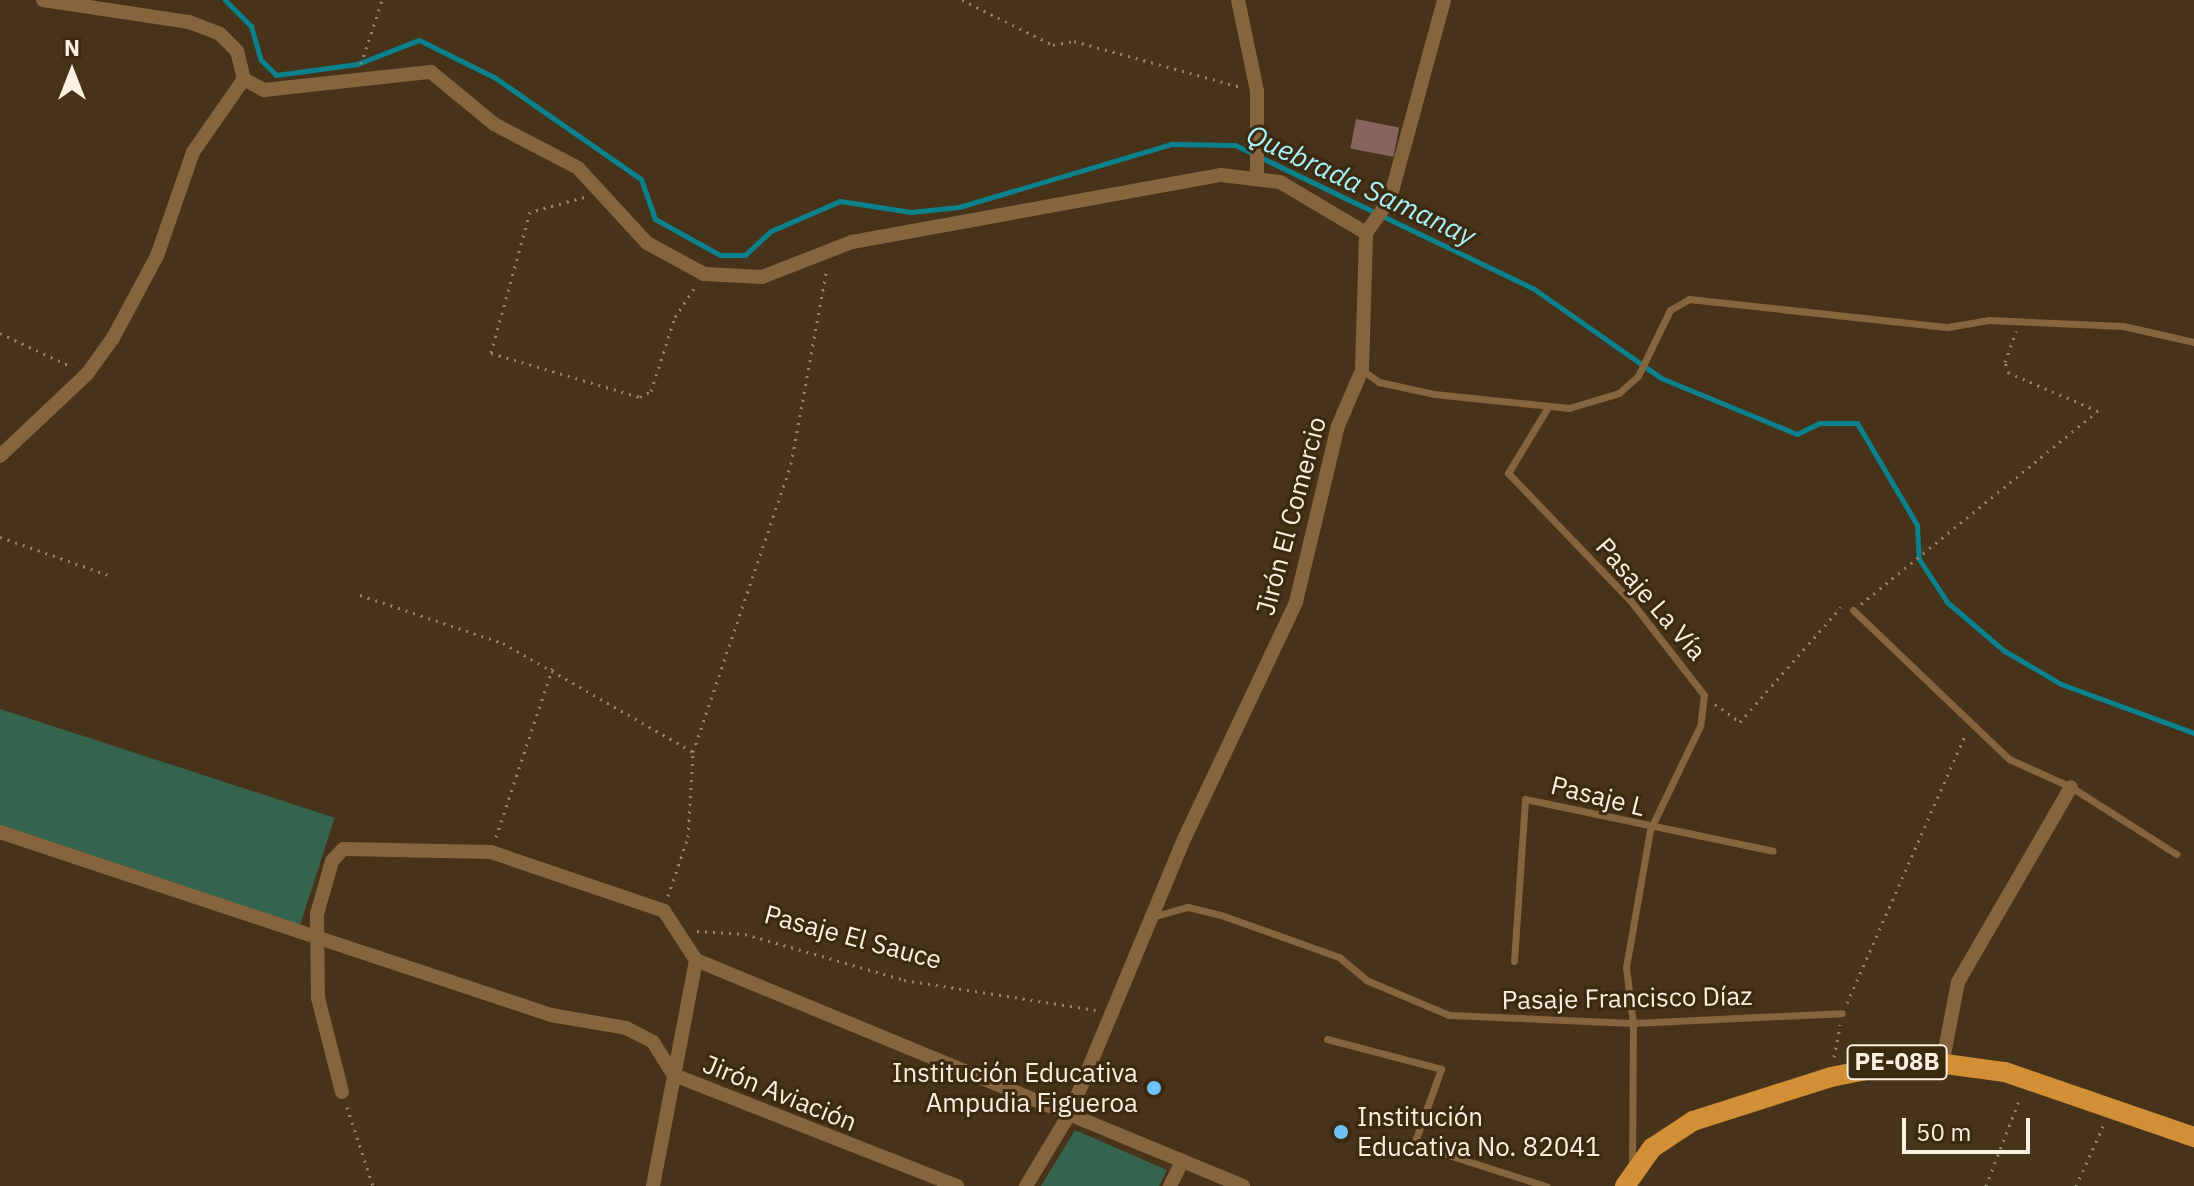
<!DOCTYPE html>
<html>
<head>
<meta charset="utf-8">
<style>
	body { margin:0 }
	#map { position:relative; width:2194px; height:1186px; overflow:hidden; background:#46331a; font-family:"IBM Plex Sans",sans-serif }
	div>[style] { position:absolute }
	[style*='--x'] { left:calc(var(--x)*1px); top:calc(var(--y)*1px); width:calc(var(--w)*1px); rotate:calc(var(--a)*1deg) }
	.green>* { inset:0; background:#34644d; transform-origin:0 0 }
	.stream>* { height:5px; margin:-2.5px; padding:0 2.5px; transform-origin:2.5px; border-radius:2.5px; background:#09828e }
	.building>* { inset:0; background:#87645d; transform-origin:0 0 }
	.path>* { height:3px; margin-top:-1.5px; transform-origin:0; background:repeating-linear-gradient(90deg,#94846f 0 2px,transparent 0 8px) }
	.lane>* { height:7px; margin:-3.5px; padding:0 3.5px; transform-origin:3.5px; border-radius:3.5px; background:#86643e }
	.street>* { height:14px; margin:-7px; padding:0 7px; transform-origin:7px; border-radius:7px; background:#86643e }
	.primary>* { height:20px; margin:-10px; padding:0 10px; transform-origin:10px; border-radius:10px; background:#d28f36 }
	.dots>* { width:22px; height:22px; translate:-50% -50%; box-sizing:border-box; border:4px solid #3b2910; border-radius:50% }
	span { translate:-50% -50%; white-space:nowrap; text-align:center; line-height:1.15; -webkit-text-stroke:6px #3b2910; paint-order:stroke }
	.shield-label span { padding:2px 6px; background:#3b2910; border:2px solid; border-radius:6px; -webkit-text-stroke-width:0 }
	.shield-label { font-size:24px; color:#fbefe0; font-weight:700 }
	.street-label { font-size:26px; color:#fbefe0 }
	.poi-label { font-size:26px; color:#fbefe0 }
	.right { translate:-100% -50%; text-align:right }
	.left { translate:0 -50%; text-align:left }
	.water-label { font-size:28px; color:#a7f1fb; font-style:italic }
	.north { position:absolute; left:32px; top:32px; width:80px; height:80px; -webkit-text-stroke:6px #3b2910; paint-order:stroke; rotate:0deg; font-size:22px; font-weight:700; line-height:32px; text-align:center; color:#fbefe0 }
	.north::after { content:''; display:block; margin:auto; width:28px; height:36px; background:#fbefe0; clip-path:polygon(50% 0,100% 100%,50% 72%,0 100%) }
	.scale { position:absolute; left:1902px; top:1118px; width:128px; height:36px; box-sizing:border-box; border:4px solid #fbefe0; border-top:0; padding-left:10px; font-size:24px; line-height:28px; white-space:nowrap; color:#fbefe0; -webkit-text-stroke:6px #3b2910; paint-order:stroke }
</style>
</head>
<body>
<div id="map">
	<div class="green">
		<div style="left:0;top:709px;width:352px;height:118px;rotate:18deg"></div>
		<div style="clip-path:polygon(1075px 1130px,1167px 1170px,1159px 1186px,1041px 1186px)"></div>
	</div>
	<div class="stream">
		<div style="--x:225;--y:0;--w:37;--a:45"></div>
		<div style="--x:251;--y:26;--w:35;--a:74"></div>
		<div style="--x:261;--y:60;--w:21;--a:45"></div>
		<div style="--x:276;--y:75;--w:82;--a:-7.7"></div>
		<div style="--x:357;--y:64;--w:66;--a:-21.2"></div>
		<div style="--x:419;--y:40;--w:84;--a:26.3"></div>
		<div style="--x:494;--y:77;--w:179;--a:34.8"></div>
		<div style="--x:641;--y:179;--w:42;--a:70.7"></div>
		<div style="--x:655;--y:219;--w:74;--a:29"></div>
		<div style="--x:720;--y:255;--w:25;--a:0"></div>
		<div style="--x:745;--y:255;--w:35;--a:-43"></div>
		<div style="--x:771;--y:231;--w:75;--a:-23.5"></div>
		<div style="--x:840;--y:201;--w:72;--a:8.8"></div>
		<div style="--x:911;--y:212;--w:48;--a:-5.9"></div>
		<div style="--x:959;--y:207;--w:222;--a:-16.5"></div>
		<div style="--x:1172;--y:144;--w:63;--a:0.9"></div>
		<div style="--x:1235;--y:145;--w:332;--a:25.7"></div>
		<div style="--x:1534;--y:289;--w:155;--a:35"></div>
		<div style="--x:1661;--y:378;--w:147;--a:22.4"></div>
		<div style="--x:1797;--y:434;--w:25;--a:-26"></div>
		<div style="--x:1820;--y:423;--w:37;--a:0"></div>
		<div style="--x:1857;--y:423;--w:118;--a:59.5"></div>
		<div style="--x:1917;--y:525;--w:34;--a:87"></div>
		<div style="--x:1919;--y:559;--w:51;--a:56.9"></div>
		<div style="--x:1947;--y:602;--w:74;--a:40.6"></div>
		<div style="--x:2003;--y:650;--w:67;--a:30.4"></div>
		<div style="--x:2061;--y:684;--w:142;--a:20.2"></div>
	</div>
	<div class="building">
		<div style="left:1356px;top:119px;width:44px;height:30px;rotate:11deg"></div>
	</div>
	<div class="path">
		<div style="--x:962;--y:0;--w:102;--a:26.3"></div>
		<div style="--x:1053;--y:45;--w:21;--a:-11"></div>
		<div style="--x:1074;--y:41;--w:173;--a:15.4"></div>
		<div style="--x:361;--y:64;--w:67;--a:-71.8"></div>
		<div style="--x:584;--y:197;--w:56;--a:164.5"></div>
		<div style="--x:530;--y:212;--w:146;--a:105.5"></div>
		<div style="--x:491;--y:353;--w:155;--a:16.5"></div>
		<div style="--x:640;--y:397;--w:13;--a:-29"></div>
		<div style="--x:651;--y:391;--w:78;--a:-72"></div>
		<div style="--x:675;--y:317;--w:36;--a:-56"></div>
		<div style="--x:0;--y:333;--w:80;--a:25.3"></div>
		<div style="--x:0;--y:537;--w:118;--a:19.4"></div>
		<div style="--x:360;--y:595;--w:151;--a:18.6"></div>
		<div style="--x:503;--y:643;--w:219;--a:29.8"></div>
		<div style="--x:1861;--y:604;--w:306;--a:-39.2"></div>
		<div style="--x:2098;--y:411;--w:97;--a:-156.9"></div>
		<div style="--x:2009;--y:373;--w:12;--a:-110"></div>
		<div style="--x:2005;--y:362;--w:33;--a:-70"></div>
		<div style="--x:1715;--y:704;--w:31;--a:36"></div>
		<div style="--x:1740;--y:722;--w:153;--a:-48.7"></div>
		<div style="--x:496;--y:837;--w:179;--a:-71.5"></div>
		<div style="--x:668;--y:896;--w:62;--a:-71.3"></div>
		<div style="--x:688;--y:837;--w:85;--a:-86.6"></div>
		<div style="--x:693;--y:752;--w:304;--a:-71.2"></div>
		<div style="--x:791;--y:464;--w:200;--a:-79.6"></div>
		<div style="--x:697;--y:931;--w:48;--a:3.6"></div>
		<div style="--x:745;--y:934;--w:166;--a:16.1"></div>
		<div style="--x:904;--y:980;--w:194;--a:8.9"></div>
		<div style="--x:1847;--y:1003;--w:292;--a:-66.2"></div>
		<div style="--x:1834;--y:1057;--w:33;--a:-79"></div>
		<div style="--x:347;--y:1107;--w:83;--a:71.8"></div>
		<div style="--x:1986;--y:1186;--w:94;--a:-68.9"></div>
		<div style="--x:2076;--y:1186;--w:68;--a:-65.7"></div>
	</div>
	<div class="lane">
		<div style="--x:1362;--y:370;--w:21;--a:35"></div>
		<div style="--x:1379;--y:382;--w:56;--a:12.3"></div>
		<div style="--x:1434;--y:394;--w:136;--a:5.9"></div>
		<div style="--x:1569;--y:408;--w:52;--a:-16.7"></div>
		<div style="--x:1619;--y:393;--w:25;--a:-42"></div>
		<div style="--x:1638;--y:376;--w:73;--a:-64.1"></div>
		<div style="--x:1670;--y:310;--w:22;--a:-30"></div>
		<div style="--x:1689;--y:299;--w:261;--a:6.2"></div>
		<div style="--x:1948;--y:327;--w:42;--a:-9.7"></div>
		<div style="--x:1989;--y:320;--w:134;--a:2.6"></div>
		<div style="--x:2123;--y:326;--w:73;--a:12.7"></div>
		<div style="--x:1548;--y:407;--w:77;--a:121.2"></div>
		<div style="--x:1508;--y:473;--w:176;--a:46.2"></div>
		<div style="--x:1630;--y:600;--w:120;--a:52.1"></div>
		<div style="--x:1704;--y:695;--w:31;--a:97"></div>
		<div style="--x:1700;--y:726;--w:115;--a:115.7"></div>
		<div style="--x:1650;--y:830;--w:139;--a:99.9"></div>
		<div style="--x:1626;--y:967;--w:56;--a:82.9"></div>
		<div style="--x:1633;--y:1023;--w:146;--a:90.4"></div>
		<div style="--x:1853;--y:610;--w:216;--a:43.7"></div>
		<div style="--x:2009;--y:759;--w:68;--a:24.3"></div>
		<div style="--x:2071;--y:787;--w:125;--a:32.5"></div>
		<div style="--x:1152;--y:917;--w:37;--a:-16"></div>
		<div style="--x:1188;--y:907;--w:34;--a:14"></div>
		<div style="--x:1221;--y:915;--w:125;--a:19.6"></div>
		<div style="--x:1339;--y:957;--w:35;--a:40"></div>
		<div style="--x:1366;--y:980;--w:90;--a:22.9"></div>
		<div style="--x:1449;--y:1015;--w:184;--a:2.5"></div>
		<div style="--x:1633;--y:1023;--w:209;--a:-2.7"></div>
		<div style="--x:1514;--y:961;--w:162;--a:-86.1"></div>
		<div style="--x:1525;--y:799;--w:253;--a:11.8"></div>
		<div style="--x:1327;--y:1039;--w:118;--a:14.7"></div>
		<div style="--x:1441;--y:1069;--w:80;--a:109.8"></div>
		<div style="--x:1414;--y:1144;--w:139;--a:17.7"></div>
	</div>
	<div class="street">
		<div style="--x:43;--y:0;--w:148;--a:8.6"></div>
		<div style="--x:189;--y:22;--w:33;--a:21"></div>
		<div style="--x:220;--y:34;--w:24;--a:45"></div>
		<div style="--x:237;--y:51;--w:29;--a:76"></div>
		<div style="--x:1238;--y:0;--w:93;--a:78.2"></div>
		<div style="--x:1257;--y:91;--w:83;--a:90"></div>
		<div style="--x:0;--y:456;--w:120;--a:-43.3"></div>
		<div style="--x:87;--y:374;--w:44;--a:-54.2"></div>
		<div style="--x:113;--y:338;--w:93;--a:-61.8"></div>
		<div style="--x:157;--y:256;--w:110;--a:-70.9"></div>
		<div style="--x:193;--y:152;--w:89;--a:-55.1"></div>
		<div style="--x:244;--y:79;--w:23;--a:29"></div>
		<div style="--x:264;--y:90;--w:168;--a:-6.2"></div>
		<div style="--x:431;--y:72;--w:82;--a:39.5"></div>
		<div style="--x:494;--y:124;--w:95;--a:27.6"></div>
		<div style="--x:578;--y:168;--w:102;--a:47.4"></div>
		<div style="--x:647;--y:243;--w:65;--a:28.5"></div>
		<div style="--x:704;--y:274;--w:58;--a:3"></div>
		<div style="--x:762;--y:277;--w:97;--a:-21.3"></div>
		<div style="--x:852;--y:242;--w:375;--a:-10.3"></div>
		<div style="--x:1221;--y:175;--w:59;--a:6.8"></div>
		<div style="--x:1280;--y:182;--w:100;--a:30.7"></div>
		<div style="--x:0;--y:832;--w:581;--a:18.37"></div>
		<div style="--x:551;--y:1015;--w:76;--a:9.8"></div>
		<div style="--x:626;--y:1028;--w:30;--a:27"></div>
		<div style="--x:653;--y:1042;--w:39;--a:58"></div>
		<div style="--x:674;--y:1075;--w:304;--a:21.4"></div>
		<div style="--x:696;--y:960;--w:592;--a:22.45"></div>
		<div style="--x:1943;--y:1060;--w:79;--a:-79.1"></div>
		<div style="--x:1958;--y:982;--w:225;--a:-59.9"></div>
		<div style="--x:342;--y:1092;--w:97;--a:-104.3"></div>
		<div style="--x:318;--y:998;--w:84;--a:-90.7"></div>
		<div style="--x:317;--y:914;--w:55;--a:-74.2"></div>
		<div style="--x:332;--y:861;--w:16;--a:-47"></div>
		<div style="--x:343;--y:849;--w:148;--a:1.2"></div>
		<div style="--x:491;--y:852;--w:183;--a:18.8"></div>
		<div style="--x:664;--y:911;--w:59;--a:56.9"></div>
		<div style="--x:653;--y:1186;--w:230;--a:-79.2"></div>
		<div style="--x:1026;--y:1186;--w:85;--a:-58.9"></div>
		<div style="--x:1070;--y:1113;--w:301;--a:-67.4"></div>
		<div style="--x:1186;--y:835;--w:258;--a:-64.7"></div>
		<div style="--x:1296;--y:602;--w:181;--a:-76.6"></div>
		<div style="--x:1338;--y:426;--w:61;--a:-66.8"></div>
		<div style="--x:1362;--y:370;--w:137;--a:-88.3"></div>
		<div style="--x:1366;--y:233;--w:42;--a:-54.8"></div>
		<div style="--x:1390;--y:199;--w:206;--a:-74.8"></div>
		<div style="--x:1170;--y:1186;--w:28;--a:-64"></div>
	</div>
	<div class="primary">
		<div style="--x:1625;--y:1186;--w:47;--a:-54.6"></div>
		<div style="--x:1652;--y:1148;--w:49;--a:-33.4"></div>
		<div style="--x:1693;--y:1121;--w:145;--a:-17.7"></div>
		<div style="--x:1831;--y:1077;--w:87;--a:-11.3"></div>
		<div style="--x:1916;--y:1060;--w:90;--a:7.7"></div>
		<div style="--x:2005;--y:1072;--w:200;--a:19"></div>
	</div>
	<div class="dots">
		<div style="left:1154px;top:1088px;background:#6dc2f3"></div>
		<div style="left:1341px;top:1132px;background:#6dc2f3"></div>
	</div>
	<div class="shield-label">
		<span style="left:1897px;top:1062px">PE-08B</span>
	</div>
	<div class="street-label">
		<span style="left:1291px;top:516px;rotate:-75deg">Jirón El Comercio</span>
		<span style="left:1651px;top:599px;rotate:49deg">Pasaje La Vía</span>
		<span style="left:1598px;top:796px;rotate:14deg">Pasaje L</span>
		<span style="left:853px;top:937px;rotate:15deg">Pasaje El Sauce</span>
		<span style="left:1627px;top:998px;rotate:-1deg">Pasaje Francisco Díaz</span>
		<span style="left:780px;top:1093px;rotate:22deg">Jirón Aviación</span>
	</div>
	<div class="poi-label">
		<span class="right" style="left:1138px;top:1088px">Institución Educativa<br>Ampudia Figueroa</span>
		<span class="left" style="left:1357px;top:1132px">Institución<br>Educativa No. 82041</span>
	</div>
	<div class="water-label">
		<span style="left:1361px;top:185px;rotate:25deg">Quebrada Samanay</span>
	</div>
	<div class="north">N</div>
	<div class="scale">50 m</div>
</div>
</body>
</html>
